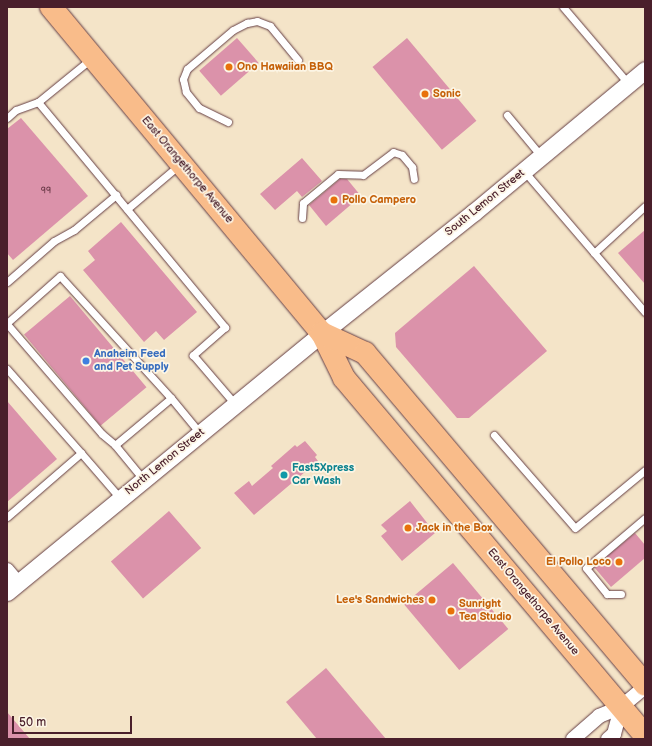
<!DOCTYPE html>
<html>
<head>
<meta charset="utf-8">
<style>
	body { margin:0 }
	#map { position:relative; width:652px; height:746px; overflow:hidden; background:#f4e4c8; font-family:"Balsamiq Sans",sans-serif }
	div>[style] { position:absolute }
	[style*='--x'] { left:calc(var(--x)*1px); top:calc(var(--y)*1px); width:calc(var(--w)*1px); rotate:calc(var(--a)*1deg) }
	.building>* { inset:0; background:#db92aa; transform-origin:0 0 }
	.roads { filter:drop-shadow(0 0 1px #643d43) drop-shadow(0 0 1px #643d43) }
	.service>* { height:7px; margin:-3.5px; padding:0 3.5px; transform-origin:3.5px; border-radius:3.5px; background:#fff }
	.minor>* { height:14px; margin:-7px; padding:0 7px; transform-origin:7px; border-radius:7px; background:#fff }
	.tertiary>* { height:17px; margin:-8.5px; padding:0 8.5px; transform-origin:8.5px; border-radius:8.5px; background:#fff }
	.primary>* { height:22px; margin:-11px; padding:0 11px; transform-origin:11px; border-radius:11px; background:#f9bc8a }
	.dots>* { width:11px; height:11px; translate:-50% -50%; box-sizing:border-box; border:2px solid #fcf5e5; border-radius:50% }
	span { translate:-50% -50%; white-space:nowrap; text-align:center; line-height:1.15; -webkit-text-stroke:3.5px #fcf5e5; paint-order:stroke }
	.number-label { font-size:9px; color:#6e3c4b }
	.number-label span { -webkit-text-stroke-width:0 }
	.food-label { font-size:11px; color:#c56008; font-weight:700 }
	.left { translate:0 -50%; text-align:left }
	.right { translate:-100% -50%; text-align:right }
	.street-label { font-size:11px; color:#4a1f2b }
	.shop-label { font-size:11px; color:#366cbe; font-weight:700 }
	.culture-label { font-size:11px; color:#0d838f; font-weight:700 }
	.frame { position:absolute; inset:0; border:8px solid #4a1f2b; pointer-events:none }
	.scale { position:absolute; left:12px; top:716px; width:120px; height:18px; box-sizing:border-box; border:2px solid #4a1f2b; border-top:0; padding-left:5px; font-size:12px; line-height:14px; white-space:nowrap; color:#4a1f2b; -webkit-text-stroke:3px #fcf5e5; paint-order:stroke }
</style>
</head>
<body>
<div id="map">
	<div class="building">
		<div style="left:237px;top:38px;width:33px;height:50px;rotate:49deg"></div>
		<div style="left:407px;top:38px;width:108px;height:45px;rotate:50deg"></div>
		<div style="clip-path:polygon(21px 118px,88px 196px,13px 260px,7px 253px,7px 129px)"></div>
		<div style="clip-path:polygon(302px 158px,322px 181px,302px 197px,297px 191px,275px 210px,260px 194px)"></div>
		<div style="clip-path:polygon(340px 179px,347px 179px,361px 196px,326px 226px,309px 205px)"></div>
		<div style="clip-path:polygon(121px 222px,197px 312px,164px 340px,156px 331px,144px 342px,83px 270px,95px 260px,88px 251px)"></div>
		<div style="clip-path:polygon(645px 230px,645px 284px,618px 253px)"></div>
		<div style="clip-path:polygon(474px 266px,547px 351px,469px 418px,457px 418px,396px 347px,395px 333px)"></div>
		<div style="left:70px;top:296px;width:119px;height:60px;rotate:50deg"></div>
		<div style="clip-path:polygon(7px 401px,57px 459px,7px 502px)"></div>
		<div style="clip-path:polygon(305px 441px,317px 455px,315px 457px,318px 461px,254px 515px,234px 493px,249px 481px,252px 486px,273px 468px,271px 466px,295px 445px,297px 447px)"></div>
		<div style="clip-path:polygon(410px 501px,435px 533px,402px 561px,381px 536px,387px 531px,381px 525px)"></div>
		<div style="left:169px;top:511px;width:49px;height:77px;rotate:49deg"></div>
		<div style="clip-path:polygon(635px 533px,645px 545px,645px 558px,611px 587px,594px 567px)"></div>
		<div style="left:453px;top:563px;width:86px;height:64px;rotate:50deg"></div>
		<div style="clip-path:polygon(326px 668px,386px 739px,317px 739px,286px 702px)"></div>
		<div style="clip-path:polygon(7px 712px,30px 739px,7px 739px)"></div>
	</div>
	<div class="roads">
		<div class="service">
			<div style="--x:563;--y:7;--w:100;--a:49.5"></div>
			<div style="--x:92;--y:58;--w:70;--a:140.8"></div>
			<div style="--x:38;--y:102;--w:293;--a:50.3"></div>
			<div style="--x:225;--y:327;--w:43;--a:138.8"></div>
			<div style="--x:193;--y:355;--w:65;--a:49.4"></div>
			<div style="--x:507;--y:115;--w:53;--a:50.3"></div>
			<div style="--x:7;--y:118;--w:12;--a:-42"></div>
			<div style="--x:16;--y:110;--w:23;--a:-20"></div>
			<div style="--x:228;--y:122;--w:32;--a:-154"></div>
			<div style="--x:199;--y:108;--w:21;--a:-129"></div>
			<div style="--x:186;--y:92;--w:13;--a:-103"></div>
			<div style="--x:183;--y:79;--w:11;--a:-68"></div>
			<div style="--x:187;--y:69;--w:60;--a:-40.3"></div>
			<div style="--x:233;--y:30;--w:16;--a:-27"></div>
			<div style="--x:247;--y:23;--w:10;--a:-11"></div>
			<div style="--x:257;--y:21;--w:14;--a:21"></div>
			<div style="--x:270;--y:26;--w:44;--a:50.5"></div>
			<div style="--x:524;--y:171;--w:186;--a:49.4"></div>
			<div style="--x:127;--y:209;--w:68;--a:-40.2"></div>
			<div style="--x:302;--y:218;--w:15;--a:-86"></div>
			<div style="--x:303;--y:203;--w:45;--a:-39.6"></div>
			<div style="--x:338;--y:174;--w:25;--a:2"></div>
			<div style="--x:363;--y:175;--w:38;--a:-37"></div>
			<div style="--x:393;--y:152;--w:9;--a:18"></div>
			<div style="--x:402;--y:155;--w:16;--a:50"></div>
			<div style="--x:412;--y:167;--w:12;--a:81"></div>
			<div style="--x:594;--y:253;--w:69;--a:-42.7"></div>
			<div style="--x:7;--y:282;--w:62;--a:-41.1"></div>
			<div style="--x:54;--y:241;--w:23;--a:-29"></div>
			<div style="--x:74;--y:230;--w:55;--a:-39.8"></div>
			<div style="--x:7;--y:323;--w:71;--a:-41.6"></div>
			<div style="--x:60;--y:276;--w:165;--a:47.7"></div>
			<div style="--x:7;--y:324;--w:145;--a:49.2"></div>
			<div style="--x:102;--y:434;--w:17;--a:40"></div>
			<div style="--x:7;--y:369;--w:112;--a:48.6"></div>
			<div style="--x:494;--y:435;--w:123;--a:48.9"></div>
			<div style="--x:575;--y:528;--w:91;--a:-39.6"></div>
			<div style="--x:143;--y:479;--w:44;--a:-129.5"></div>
			<div style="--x:115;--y:445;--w:73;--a:-40"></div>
			<div style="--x:171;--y:398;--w:45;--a:50.4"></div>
			<div style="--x:7;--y:517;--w:98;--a:-40.9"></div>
			<div style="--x:81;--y:453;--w:60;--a:49.1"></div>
			<div style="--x:621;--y:594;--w:14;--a:180"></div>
			<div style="--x:607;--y:594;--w:33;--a:-129"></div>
			<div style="--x:586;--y:568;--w:77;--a:-40.3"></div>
		</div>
		<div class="minor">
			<div style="--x:7;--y:570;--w:17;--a:50"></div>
			<div style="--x:573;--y:739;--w:35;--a:-41"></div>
			<div style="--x:599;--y:716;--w:24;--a:-22"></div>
			<div style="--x:621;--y:707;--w:31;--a:-40"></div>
			<div style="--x:608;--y:739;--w:8;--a:-40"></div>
			<div style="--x:614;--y:734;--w:28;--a:-75"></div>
		</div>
		<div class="tertiary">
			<div style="--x:7;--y:592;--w:408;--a:-39.4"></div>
			<div style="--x:322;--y:333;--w:194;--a:-38.5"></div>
			<div style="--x:474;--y:212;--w:222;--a:-39.7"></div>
		</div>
		<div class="primary">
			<div style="--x:51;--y:7;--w:424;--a:50.3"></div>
			<div style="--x:322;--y:333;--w:50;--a:63.9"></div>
			<div style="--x:344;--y:378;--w:467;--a:49.9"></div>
			<div style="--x:322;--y:333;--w:47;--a:24.9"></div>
			<div style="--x:365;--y:353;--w:434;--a:49.8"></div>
		</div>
	</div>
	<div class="dots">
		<div style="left:229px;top:67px;background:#e8710a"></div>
		<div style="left:425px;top:94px;background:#e8710a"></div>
		<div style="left:334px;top:200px;background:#e8710a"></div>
		<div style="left:86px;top:361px;background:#3f7fe0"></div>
		<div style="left:284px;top:475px;background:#0f9aa8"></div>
		<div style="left:408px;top:528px;background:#e8710a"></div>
		<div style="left:619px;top:562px;background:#e8710a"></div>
		<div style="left:432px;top:600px;background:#e8710a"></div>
		<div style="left:451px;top:611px;background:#e8710a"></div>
	</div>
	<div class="number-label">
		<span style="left:46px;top:191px">99</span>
	</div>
	<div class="food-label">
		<span class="left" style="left:237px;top:67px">Ono Hawaiian BBQ</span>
		<span class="left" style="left:433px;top:94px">Sonic</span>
		<span class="left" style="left:342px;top:200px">Pollo Campero</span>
		<span class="left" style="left:416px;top:528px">Jack in the Box</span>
		<span class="right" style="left:611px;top:562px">El Pollo Loco</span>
		<span class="right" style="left:424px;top:600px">Lee's Sandwiches</span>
		<span class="left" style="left:459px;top:611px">Sunright<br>Tea Studio</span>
	</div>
	<div class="street-label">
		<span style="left:187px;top:170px;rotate:50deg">East Orangethorpe Avenue</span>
		<span style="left:485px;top:203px;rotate:-39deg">South Lemon Street</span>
		<span style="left:165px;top:462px;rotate:-39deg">North Lemon Street</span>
		<span style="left:533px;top:602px;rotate:50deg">East Orangethorpe Avenue</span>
	</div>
	<div class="shop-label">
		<span class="left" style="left:94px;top:361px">Anaheim Feed<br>and Pet Supply</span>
	</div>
	<div class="culture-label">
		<span class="left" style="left:292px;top:475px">Fast5Xpress<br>Car Wash</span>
	</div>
	<div class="frame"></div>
	<div class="scale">50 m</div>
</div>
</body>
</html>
